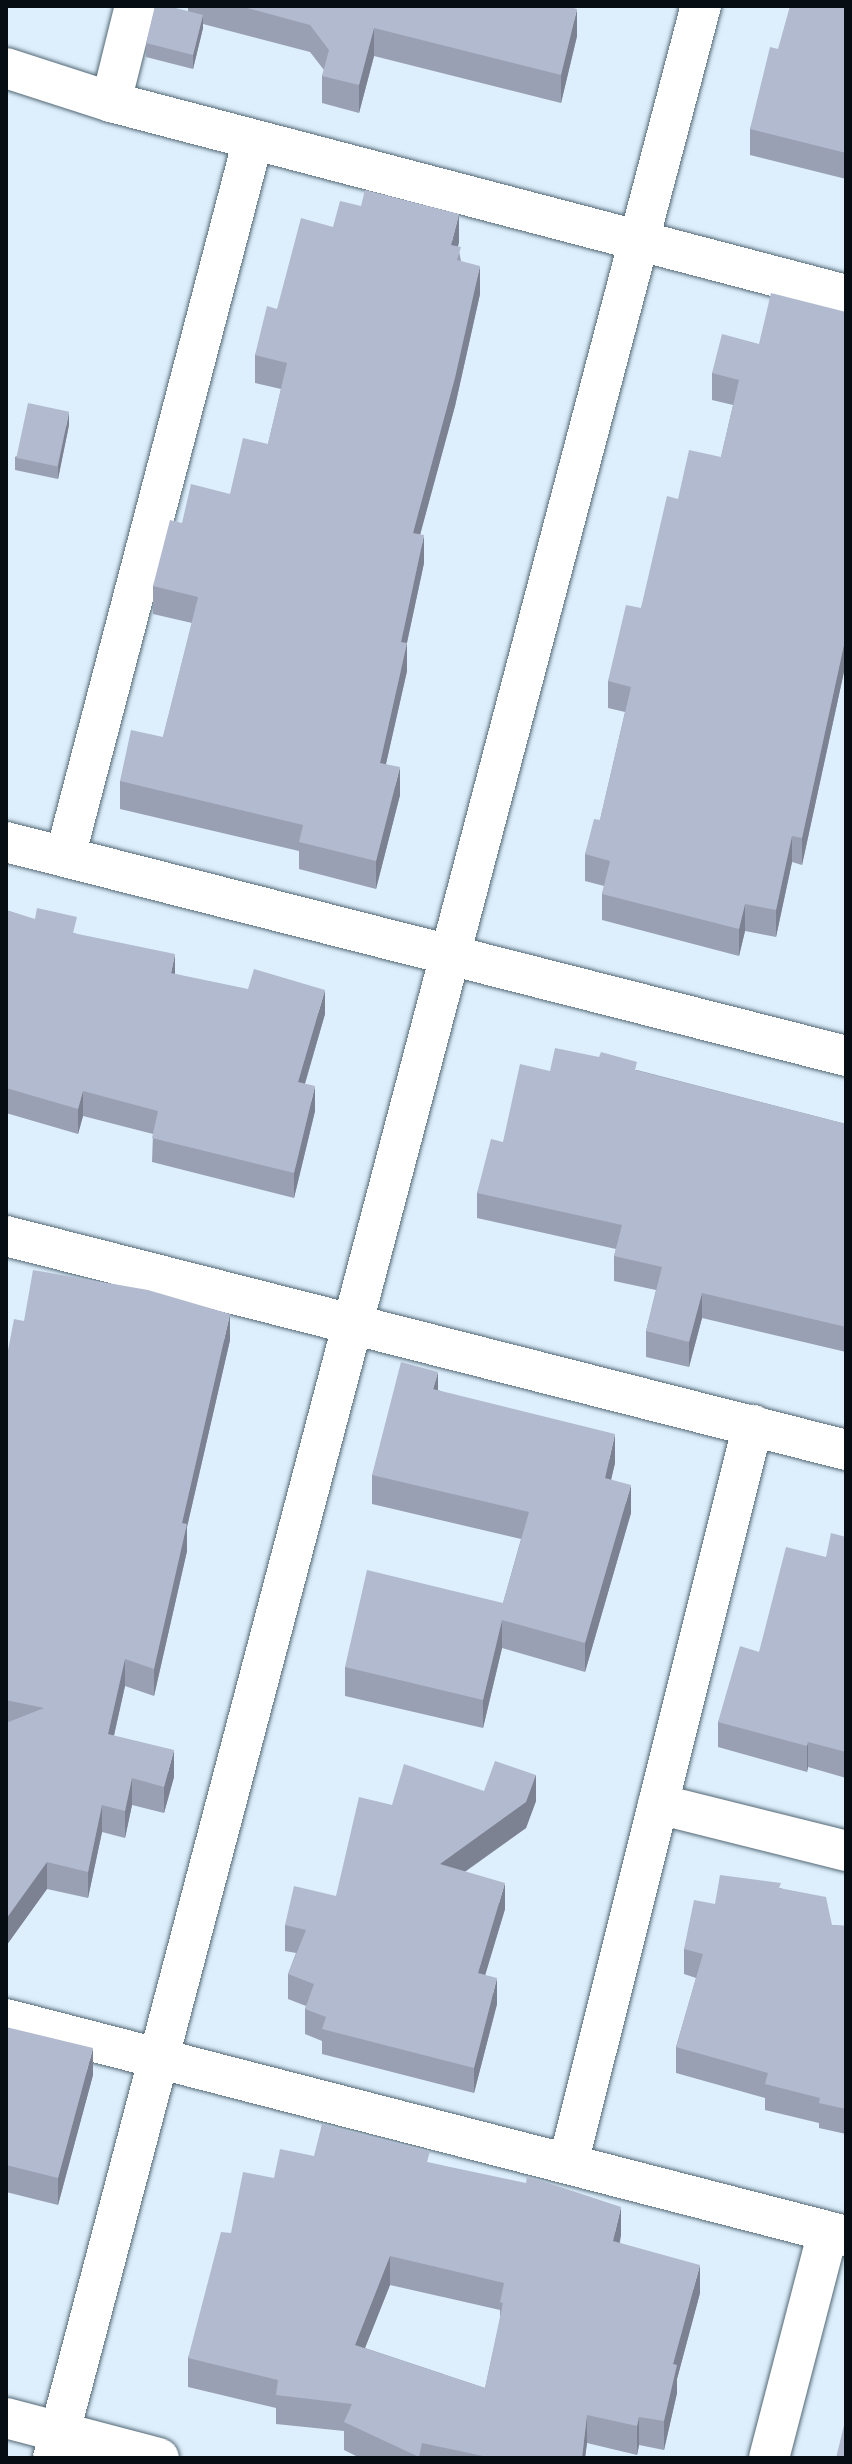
<!DOCTYPE html>
<html>
<head>
<meta charset="utf-8">
<style>
	body { margin:0 }
	#map { position:relative; width:852px; height:2464px; overflow:hidden; background:#ddeffc; font-family:"Roboto Condensed",sans-serif }
	div>[style] { position:absolute }
	[style*='--x'] { left:calc(var(--x)*1px); top:calc(var(--y)*1px); width:calc(var(--w)*1px); rotate:calc(var(--a)*1deg) }
	.roads { filter:drop-shadow(0 0 2px #526774) drop-shadow(0 0 2px #526774) }
	.minor>* { height:40px; margin:-20px; padding:0 20px; transform-origin:20px; border-radius:20px; background:#fff }
	.wall>* { inset:0; background:#99a0b3 }
	.shaded-wall>* { inset:0; background:#7d8292 }
	.building>* { inset:0; background:#b2bad0; transform-origin:0 0 }
	span { translate:-50% -50%; white-space:nowrap; text-align:center; line-height:1.15; -webkit-text-stroke:6px #ddeffc; paint-order:stroke }
	.frame { position:absolute; inset:0; border:8px solid #070e13; pointer-events:none }
</style>
</head>
<body>
<div id="map">
	<div class="roads">
		<div class="minor">
			<div style="--x:6;--y:68;--w:110;--a:17.9"></div>
			<div style="--x:111;--y:102;--w:760;--a:14.71"></div>
			<div style="--x:111;--y:102;--w:99;--a:-76"></div>
			<div style="--x:6;--y:842;--w:867;--a:14.29"></div>
			<div style="--x:65;--y:857;--w:741;--a:-75.31"></div>
			<div style="--x:6;--y:1236;--w:867;--a:14.29"></div>
			<div style="--x:658;--y:1804;--w:194;--a:14"></div>
			<div style="--x:6;--y:2019;--w:868;--a:14.48"></div>
			<div style="--x:568;--y:2164;--w:762;--a:-75.95"></div>
			<div style="--x:6;--y:2418;--w:158;--a:14.7"></div>
			<div style="--x:53;--y:2458;--w:2536;--a:-75.2"></div>
			<div style="--x:769;--y:2458;--w:234;--a:-75.4"></div>
		</div>
	</div>
	<div class="wall">
		<div style="clip-path:polygon(188px 6px,572px 6px,577px 36px,561px 103px,374px 56px,359px 113px,322px 103px,322px 76px,324px 70px,310px 52px,203px 24px,203px 28px,193px 69px,146px 57px,146px 43px,188px 11px)"></div>
		<div style="clip-path:polygon(846px 6px,846px 179px,750px 155px,750px 129px,778px 49px)"></div>
		<div style="clip-path:polygon(333px 227px,459px 242px,458px 246px,461px 261px,480px 294px,455px 406px,420px 534px,424px 563px,407px 643px,407px 671px,386px 764px,400px 795px,376px 889px,299px 869px,299px 851px,120px 809px,120px 781px,163px 737px,192px 623px,153px 614px,153px 586px,230px 494px,268px 444px,281px 389px,255px 383px,255px 355px,277px 309px)"></div>
		<div style="clip-path:polygon(846px 312px,846px 667px,845px 667px,802px 865px,792px 862px,776px 937px,745px 931px,739px 956px,602px 920px,602px 894px,604px 886px,585px 881px,585px 854px,600px 820px,625px 712px,608px 708px,608px 681px,641px 608px,678px 499px,721px 457px,733px 405px,712px 400px,712px 373px,759px 344px)"></div>
		<div style="clip-path:polygon(69px 425px,58px 479px,15px 470px,15px 457px)"></div>
		<div style="clip-path:polygon(6px 910px,77px 934px,175px 974px,325px 1014px,305px 1084px,315px 1111px,294px 1198px,152px 1162px,153px 1134px,83px 1116px,78px 1134px,6px 1113px)"></div>
		<div style="clip-path:polygon(637px 1070px,846px 1124px,846px 1352px,702px 1318px,689px 1367px,646px 1357px,646px 1331px,656px 1290px,614px 1281px,614px 1256px,616px 1249px,477px 1218px,477px 1193px,503px 1142px,550px 1071px)"></div>
		<div style="clip-path:polygon(24px 1321px,230px 1340px,187px 1527px,187px 1551px,154px 1696px,125px 1686px,114px 1736px,174px 1777px,164px 1813px,132px 1805px,125px 1838px,102px 1832px,88px 1898px,47px 1889px,6px 1946px,6px 1361px)"></div>
		<div style="clip-path:polygon(438px 1390px,615px 1463px,611px 1479px,631px 1513px,585px 1672px,502px 1648px,483px 1728px,345px 1696px,345px 1667px,503px 1603px,521px 1539px,372px 1504px,372px 1475px)"></div>
		<div style="clip-path:polygon(846px 1537px,846px 1778px,808px 1767px,807px 1772px,718px 1747px,718px 1722px,759px 1652px,826px 1557px)"></div>
		<div style="clip-path:polygon(536px 1801px,526px 1828px,465px 1872px,505px 1909px,485px 1975px,497px 2004px,474px 2093px,322px 2054px,322px 2041px,305px 2034px,305px 2009px,306px 2006px,288px 1999px,288px 1974px,296px 1953px,285px 1951px,285px 1925px,336px 1896px,392px 1805px)"></div>
		<div style="clip-path:polygon(781px 1888px,832px 1925px,846px 1926px,846px 2134px,819px 2128px,819px 2123px,765px 2110px,765px 2098px,676px 2073px,676px 2047px,696px 1978px,684px 1974px,684px 1949px,715px 1904px)"></div>
		<div style="clip-path:polygon(6px 2027px,93px 2075px,58px 2205px,6px 2192px)"></div>
		<div style="clip-path:polygon(evenodd,314px 2156px,430px 2163px,621px 2235px,620px 2243px,700px 2293px,677px 2379px,677px 2393px,664px 2450px,639px 2445px,637px 2455px,587px 2443px,585px 2458px,360px 2458px,344px 2450px,344px 2431px,276px 2424px,276px 2408px,188px 2387px,188px 2358px,231px 2233px,274px 2178px,314px 2156px,390px 2285px,500px 2310px,500px 2319px,485px 2388px,365px 2348px,390px 2285px)"></div>
	</div>
	<div class="shaded-wall">
		<div style="clip-path:polygon(577px 9px,577px 36px,561px 103px,561px 75px)"></div>
		<div style="clip-path:polygon(203px 15px,203px 28px,193px 69px,193px 55px)"></div>
		<div style="clip-path:polygon(374px 28px,374px 56px,359px 113px,359px 85px)"></div>
		<div style="clip-path:polygon(459px 214px,459px 242px,451px 272px,451px 245px)"></div>
		<div style="clip-path:polygon(480px 266px,480px 294px,455px 406px,413px 561px,413px 533px)"></div>
		<div style="clip-path:polygon(69px 412px,69px 425px,58px 479px,58px 466px)"></div>
		<div style="clip-path:polygon(424px 535px,424px 563px,401px 670px,401px 642px)"></div>
		<div style="clip-path:polygon(845px 640px,845px 667px,802px 865px,802px 838px)"></div>
		<div style="clip-path:polygon(407px 643px,407px 671px,380px 790px,380px 763px)"></div>
		<div style="clip-path:polygon(400px 767px,400px 795px,376px 889px,376px 861px)"></div>
		<div style="clip-path:polygon(792px 836px,792px 862px,776px 937px,776px 910px)"></div>
		<div style="clip-path:polygon(745px 904px,745px 931px,739px 956px,739px 929px)"></div>
		<div style="clip-path:polygon(175px 954px,175px 978px,171px 973px)"></div>
		<div style="clip-path:polygon(325px 990px,325px 1014px,298px 1107px,298px 1082px)"></div>
		<div style="clip-path:polygon(315px 1086px,315px 1111px,294px 1198px,294px 1173px)"></div>
		<div style="clip-path:polygon(83px 1091px,83px 1116px,78px 1134px,78px 1109px)"></div>
		<div style="clip-path:polygon(702px 1293px,702px 1318px,689px 1367px,689px 1342px)"></div>
		<div style="clip-path:polygon(230px 1314px,230px 1340px,187px 1527px,187px 1551px,154px 1696px,154px 1669px,182px 1523px)"></div>
		<div style="clip-path:polygon(438px 1372px,438px 1400px,433px 1389px)"></div>
		<div style="clip-path:polygon(615px 1434px,615px 1463px,605px 1506px,605px 1478px)"></div>
		<div style="clip-path:polygon(631px 1485px,631px 1513px,585px 1672px,585px 1643px)"></div>
		<div style="clip-path:polygon(502px 1620px,502px 1648px,483px 1728px,483px 1700px)"></div>
		<div style="clip-path:polygon(125px 1659px,125px 1686px,108px 1761px,108px 1734px)"></div>
		<div style="clip-path:polygon(808px 1742px,808px 1767px,807px 1772px,807px 1746px)"></div>
		<div style="clip-path:polygon(174px 1750px,174px 1777px,164px 1813px,164px 1787px)"></div>
		<div style="clip-path:polygon(536px 1775px,536px 1801px,526px 1828px,440px 1889px,440px 1864px)"></div>
		<div style="clip-path:polygon(132px 1778px,132px 1805px,125px 1838px,125px 1811px)"></div>
		<div style="clip-path:polygon(102px 1805px,102px 1832px,88px 1898px,88px 1872px)"></div>
		<div style="clip-path:polygon(47px 1862px,47px 1889px,6px 1946px,6px 1919px)"></div>
		<div style="clip-path:polygon(505px 1883px,505px 1909px,478px 1999px,478px 1973px)"></div>
		<div style="clip-path:polygon(497px 1978px,497px 2004px,474px 2093px,474px 2068px)"></div>
		<div style="clip-path:polygon(93px 2048px,93px 2075px,58px 2205px,58px 2178px)"></div>
		<div style="clip-path:polygon(621px 2207px,621px 2235px,613px 2269px,613px 2241px)"></div>
		<div style="clip-path:polygon(390px 2256px,390px 2285px,355px 2373px,355px 2345px)"></div>
		<div style="clip-path:polygon(700px 2265px,700px 2293px,677px 2379px,677px 2393px,664px 2450px,664px 2421px,673px 2364px)"></div>
		<div style="clip-path:polygon(587px 2415px,587px 2443px,585px 2458px,582px 2458px)"></div>
		<div style="clip-path:polygon(639px 2417px,639px 2445px,637px 2455px,637px 2426px)"></div>
	</div>
	<div class="building">
		<div style="clip-path:polygon(155px 6px,168px 6px,203px 15px,193px 55px,146px 43px)"></div>
		<div style="clip-path:polygon(240px 6px,567px 6px,577px 9px,561px 75px,374px 28px,359px 85px,322px 76px,329px 50px,310px 25px)"></div>
		<div style="clip-path:polygon(790px 6px,846px 6px,846px 153px,750px 129px,770px 47px,778px 49px)"></div>
		<div style="clip-path:polygon(365px 190px,459px 214px,451px 245px,461px 247px,457px 260px,480px 266px,455px 378px,413px 533px,424px 535px,401px 642px,407px 643px,380px 763px,400px 767px,376px 861px,299px 842px,303px 825px,120px 781px,131px 730px,163px 737px,198px 597px,153px 586px,170px 520px,182px 523px,191px 484px,230px 494px,243px 438px,268px 444px,287px 363px,255px 355px,267px 306px,277px 309px,301px 218px,333px 227px,340px 201px,361px 206px)"></div>
		<div style="clip-path:polygon(771px 293px,846px 312px,846px 641px,845px 640px,802px 838px,792px 836px,776px 910px,745px 904px,739px 929px,602px 894px,610px 861px,585px 854px,594px 819px,600px 820px,631px 687px,608px 681px,626px 605px,641px 608px,667px 496px,678px 499px,689px 450px,721px 457px,739px 380px,712px 373px,722px 334px,759px 344px)"></div>
		<div style="left:28px;top:403px;width:42px;height:56px;rotate:12deg"></div>
		<div style="clip-path:polygon(37px 908px,77px 917px,73px 933px,175px 954px,171px 973px,248px 989px,254px 969px,325px 990px,298px 1082px,315px 1086px,294px 1173px,152px 1138px,158px 1111px,83px 1091px,78px 1109px,6px 1088px,6px 910px,35px 919px)"></div>
		<div style="clip-path:polygon(555px 1048px,599px 1057px,601px 1052px,637px 1062px,635px 1070px,846px 1124px,846px 1327px,702px 1293px,689px 1342px,646px 1331px,662px 1267px,614px 1256px,622px 1225px,477px 1193px,491px 1139px,503px 1142px,520px 1064px,550px 1071px)"></div>
		<div style="clip-path:polygon(33px 1270px,148px 1290px,230px 1314px,182px 1523px,187px 1524px,154px 1669px,125px 1659px,108px 1734px,174px 1750px,164px 1787px,132px 1778px,125px 1811px,102px 1805px,88px 1872px,47px 1862px,6px 1919px,6px 1723px,44px 1708px,6px 1700px,6px 1361px,14px 1319px,24px 1321px)"></div>
		<div style="clip-path:polygon(401px 1362px,438px 1372px,433px 1389px,615px 1434px,605px 1478px,631px 1485px,585px 1643px,502px 1620px,483px 1700px,345px 1667px,367px 1570px,503px 1603px,529px 1512px,372px 1475px)"></div>
		<div style="clip-path:polygon(831px 1533px,846px 1537px,846px 1752px,808px 1742px,807px 1746px,718px 1722px,740px 1646px,759px 1652px,786px 1547px,826px 1557px)"></div>
		<div style="clip-path:polygon(495px 1761px,536px 1775px,526px 1802px,440px 1864px,505px 1883px,478px 1973px,497px 1978px,474px 2068px,322px 2029px,326px 2017px,305px 2009px,314px 1984px,288px 1974px,306px 1930px,285px 1925px,294px 1886px,336px 1896px,359px 1797px,392px 1805px,404px 1764px,484px 1791px)"></div>
		<div style="clip-path:polygon(720px 1875px,781px 1883px,779px 1888px,826px 1897px,832px 1925px,846px 1926px,846px 2109px,819px 2103px,820px 2098px,765px 2084px,768px 2073px,676px 2047px,703px 1954px,684px 1949px,694px 1900px,715px 1904px)"></div>
		<div style="clip-path:polygon(6px 2027px,93px 2048px,58px 2178px,6px 2165px)"></div>
		<div style="clip-path:polygon(evenodd,322px 2124px,430px 2151px,427px 2162px,526px 2183px,527px 2176px,621px 2207px,613px 2241px,700px 2265px,673px 2364px,677px 2365px,664px 2421px,639px 2417px,637px 2426px,587px 2415px,582px 2458px,492px 2458px,422px 2443px,419px 2457px,344px 2422px,352px 2404px,276px 2395px,278px 2380px,188px 2358px,221px 2232px,231px 2233px,243px 2172px,274px 2178px,280px 2149px,314px 2156px,322px 2124px,390px 2256px,504px 2283px,500px 2302px,503px 2303px,485px 2388px,355px 2345px,390px 2256px)"></div>
		<div style="clip-path:polygon(846px 2417px,846px 2458px,836px 2458px)"></div>
	</div>
	<div class="frame"></div>
</div>
</body>
</html>
